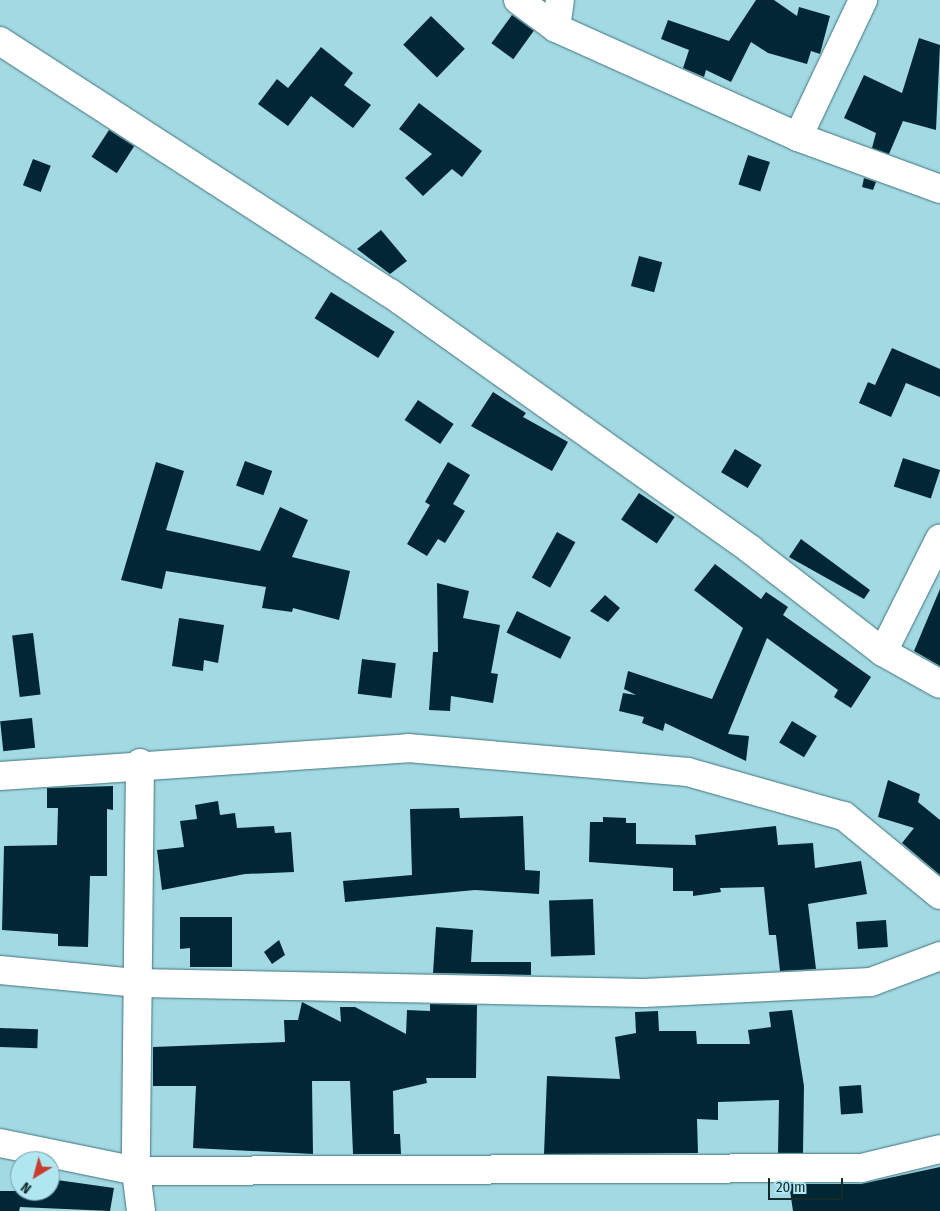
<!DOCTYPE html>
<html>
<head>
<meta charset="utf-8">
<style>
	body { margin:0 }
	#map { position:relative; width:940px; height:1211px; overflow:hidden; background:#a3d9e3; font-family:"Fira Sans Condensed",sans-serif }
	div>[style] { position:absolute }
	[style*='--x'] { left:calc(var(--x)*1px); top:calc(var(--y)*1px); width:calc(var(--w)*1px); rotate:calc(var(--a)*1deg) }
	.building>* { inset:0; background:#012735; transform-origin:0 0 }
	.roads { filter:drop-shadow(0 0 1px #40747d) drop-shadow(0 0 1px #40747d) }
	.minor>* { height:28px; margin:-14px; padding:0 14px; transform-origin:14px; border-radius:14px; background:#fff }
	span { translate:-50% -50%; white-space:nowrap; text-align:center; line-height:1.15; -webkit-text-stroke:5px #afe6f0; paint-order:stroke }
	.north { position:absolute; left:10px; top:1151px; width:50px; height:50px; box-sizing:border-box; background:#afe6f0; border:1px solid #719ba2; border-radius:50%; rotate:217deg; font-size:14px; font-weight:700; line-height:20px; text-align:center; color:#142a2d }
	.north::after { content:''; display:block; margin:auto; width:18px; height:22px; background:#c93c2e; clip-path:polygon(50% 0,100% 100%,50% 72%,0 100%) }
	.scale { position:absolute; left:768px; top:1178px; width:75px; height:22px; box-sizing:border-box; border:2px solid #142a2d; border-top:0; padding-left:6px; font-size:15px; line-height:18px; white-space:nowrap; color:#142a2d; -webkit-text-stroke:4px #afe6f0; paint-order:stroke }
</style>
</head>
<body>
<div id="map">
	<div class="building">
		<div style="clip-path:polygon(756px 0,774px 0,797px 16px,799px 7px,830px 16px,820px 54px,811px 51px,807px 64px,768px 53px,751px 42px,731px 82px,706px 70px,704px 77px,683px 68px,689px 50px,661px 39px,668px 20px,729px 41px)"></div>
		<div style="left:512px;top:15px;width:27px;height:35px;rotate:36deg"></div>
		<div style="left:431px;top:16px;width:47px;height:40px;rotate:44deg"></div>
		<div style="clip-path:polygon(919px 38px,940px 45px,936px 130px,903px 121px,889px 154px,872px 148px,876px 133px,844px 118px,864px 75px,902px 93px)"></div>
		<div style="clip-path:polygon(321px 47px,353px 73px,344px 85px,371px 105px,353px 128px,311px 96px,288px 126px,258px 104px,277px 79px,288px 88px)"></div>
		<div style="clip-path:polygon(419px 103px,482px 151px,462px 177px,452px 169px,423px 196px,405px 178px,432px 154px,399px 129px)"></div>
		<div style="left:109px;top:130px;width:30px;height:32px;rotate:33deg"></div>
		<div style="left:748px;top:155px;width:23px;height:31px;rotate:18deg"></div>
		<div style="left:33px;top:159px;width:19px;height:28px;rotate:21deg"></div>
		<div style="clip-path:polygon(864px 178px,876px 182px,873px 190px,862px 187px)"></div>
		<div style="clip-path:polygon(381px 230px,407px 261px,390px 274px,357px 249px)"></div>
		<div style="left:639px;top:256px;width:24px;height:31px;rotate:15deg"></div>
		<div style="left:331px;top:292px;width:75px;height:31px;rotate:32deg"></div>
		<div style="clip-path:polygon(892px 348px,940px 369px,940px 397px,906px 383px,891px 417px,859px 403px,868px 382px,875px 385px)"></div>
		<div style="clip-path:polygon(493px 392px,526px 413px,523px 417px,568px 442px,552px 471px,471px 426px)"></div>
		<div style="left:418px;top:400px;width:43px;height:24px;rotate:34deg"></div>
		<div style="left:735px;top:449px;width:31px;height:27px;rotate:31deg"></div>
		<div style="left:903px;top:458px;width:39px;height:30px;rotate:18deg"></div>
		<div style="left:245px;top:461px;width:29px;height:26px;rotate:20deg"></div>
		<div style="clip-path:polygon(156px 462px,184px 471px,166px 530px,260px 551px,280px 507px,308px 520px,292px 557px,350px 571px,339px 620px,293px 608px,292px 612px,262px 608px,266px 587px,166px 571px,162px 589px,121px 580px)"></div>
		<div style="clip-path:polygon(448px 462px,470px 475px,453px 504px,465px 511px,445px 543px,438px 539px,427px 556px,407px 544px,430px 505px,425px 502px)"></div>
		<div style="left:639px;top:493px;width:43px;height:32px;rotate:34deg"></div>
		<div style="left:557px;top:532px;width:21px;height:52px;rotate:29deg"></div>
		<div style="clip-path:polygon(801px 539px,870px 590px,864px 599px,789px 557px)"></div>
		<div style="clip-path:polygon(715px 564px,761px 599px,766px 592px,788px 607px,783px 615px,871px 677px,851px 708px,834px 697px,838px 690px,767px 638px,728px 734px,749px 736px,746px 761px,665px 723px,663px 731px,642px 723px,644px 717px,619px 711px,623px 693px,636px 695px,624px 689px,628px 671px,712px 699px,743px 628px,694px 590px)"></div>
		<div style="clip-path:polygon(437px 583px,469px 591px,463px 618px,500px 625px,491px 673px,498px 674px,493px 703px,451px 696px,450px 711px,429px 710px,433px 652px,438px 652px)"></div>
		<div style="clip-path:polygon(940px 589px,940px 666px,914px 651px)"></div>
		<div style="clip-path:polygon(605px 595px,620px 608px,608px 622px,590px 611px)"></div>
		<div style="left:517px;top:611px;width:60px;height:24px;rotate:26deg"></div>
		<div style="clip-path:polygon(179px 618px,224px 625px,218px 663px,204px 660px,203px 671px,172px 666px)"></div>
		<div style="left:33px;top:633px;width:62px;height:21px;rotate:83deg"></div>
		<div style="left:362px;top:659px;width:34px;height:35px;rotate:7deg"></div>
		<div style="left:32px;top:718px;width:30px;height:32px;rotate:84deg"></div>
		<div style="left:792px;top:721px;width:29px;height:25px;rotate:31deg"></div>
		<div style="clip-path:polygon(888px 780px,920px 794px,918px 802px,940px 820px,940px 875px,902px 843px,914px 828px,878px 817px)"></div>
		<div style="clip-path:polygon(113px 786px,113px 810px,107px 809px,107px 876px,90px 876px,88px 947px,58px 946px,58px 934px,2px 930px,4px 846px,57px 845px,58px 808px,47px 808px,47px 788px)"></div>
		<div style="clip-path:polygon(218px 801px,220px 815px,235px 813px,237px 828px,274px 826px,275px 833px,291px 832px,294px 872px,245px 874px,162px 890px,157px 850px,184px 847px,180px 821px,197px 819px,195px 805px)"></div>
		<div style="clip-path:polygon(459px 808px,460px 818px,523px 816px,525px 870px,540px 871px,539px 894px,475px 890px,345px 902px,343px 881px,412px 875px,410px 809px)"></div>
		<div style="clip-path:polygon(603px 817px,626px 818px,626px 823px,636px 823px,636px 844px,696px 845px,695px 835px,776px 826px,778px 845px,813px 843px,815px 868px,861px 861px,867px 894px,808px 904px,816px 969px,780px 971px,776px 935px,769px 935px,764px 887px,720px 888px,721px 892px,693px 896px,693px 891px,673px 891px,673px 868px,589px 862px,590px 822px,603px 822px)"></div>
		<div style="left:593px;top:899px;width:56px;height:44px;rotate:88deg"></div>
		<div style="clip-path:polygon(180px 917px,232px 917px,232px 967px,190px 967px,190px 948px,180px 949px)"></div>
		<div style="left:886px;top:920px;width:27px;height:30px;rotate:86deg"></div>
		<div style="clip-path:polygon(436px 927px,473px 930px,471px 962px,531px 962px,531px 975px,433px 973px)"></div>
		<div style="clip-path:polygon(279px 940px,285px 955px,272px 964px,264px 952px)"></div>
		<div style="clip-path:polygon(302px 1002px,341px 1022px,340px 1007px,355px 1007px,406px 1034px,407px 1010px,430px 1011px,430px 1004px,477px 1005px,476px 1078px,426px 1078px,427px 1083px,393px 1091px,394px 1134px,400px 1134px,401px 1154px,353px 1154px,350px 1081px,312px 1081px,313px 1154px,193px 1148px,196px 1086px,153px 1086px,153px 1047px,285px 1042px,284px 1020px,298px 1020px)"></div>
		<div style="clip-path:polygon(792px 1010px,804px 1086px,803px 1153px,778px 1153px,779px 1100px,718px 1102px,718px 1120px,697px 1119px,698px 1153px,544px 1154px,547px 1076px,620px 1079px,615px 1037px,636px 1033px,635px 1012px,658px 1011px,659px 1031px,696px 1031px,697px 1044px,750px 1044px,748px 1030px,771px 1027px,769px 1012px)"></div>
		<div style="left:0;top:1028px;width:38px;height:19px;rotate:2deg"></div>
		<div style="left:861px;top:1085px;width:28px;height:22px;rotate:86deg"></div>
		<div style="clip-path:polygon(940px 1167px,940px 1211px,793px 1211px,789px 1184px,861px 1184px)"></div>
		<div style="clip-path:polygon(50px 1179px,114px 1188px,110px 1211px,20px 1207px,19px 1211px,0 1211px,0 1191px,50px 1191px)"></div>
	</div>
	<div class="roads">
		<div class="minor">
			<div style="--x:518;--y:0;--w:47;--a:36.4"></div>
			<div style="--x:556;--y:28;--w:265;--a:24.2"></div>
			<div style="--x:798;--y:137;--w:151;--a:20.1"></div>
			<div style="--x:556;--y:28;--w:28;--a:-82"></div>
			<div style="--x:0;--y:41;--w:464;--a:32.9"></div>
			<div style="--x:390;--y:293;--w:443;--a:35.4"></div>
			<div style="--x:751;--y:550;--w:167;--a:37.7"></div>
			<div style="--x:883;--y:652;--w:65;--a:29.3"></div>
			<div style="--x:798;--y:137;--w:152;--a:-64.6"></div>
			<div style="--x:883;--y:652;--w:127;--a:-63.4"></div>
			<div style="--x:140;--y:763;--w:408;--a:90.6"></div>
			<div style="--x:136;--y:1171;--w:40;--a:82.9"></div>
			<div style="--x:0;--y:776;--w:409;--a:-3.9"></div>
			<div style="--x:408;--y:748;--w:281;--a:4.9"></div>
			<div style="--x:688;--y:772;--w:162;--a:15.8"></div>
			<div style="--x:844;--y:816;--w:124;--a:39.5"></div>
			<div style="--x:0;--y:970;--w:139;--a:5.4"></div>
			<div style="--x:138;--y:983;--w:506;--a:1.13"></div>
			<div style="--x:644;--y:993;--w:227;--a:-2.8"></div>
			<div style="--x:871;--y:982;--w:74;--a:-20.6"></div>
			<div style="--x:0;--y:1143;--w:139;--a:11.6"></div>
			<div style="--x:136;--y:1171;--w:725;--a:-0.24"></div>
			<div style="--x:861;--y:1168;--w:81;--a:-13.5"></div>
		</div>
	</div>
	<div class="north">N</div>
	<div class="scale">20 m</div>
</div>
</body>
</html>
